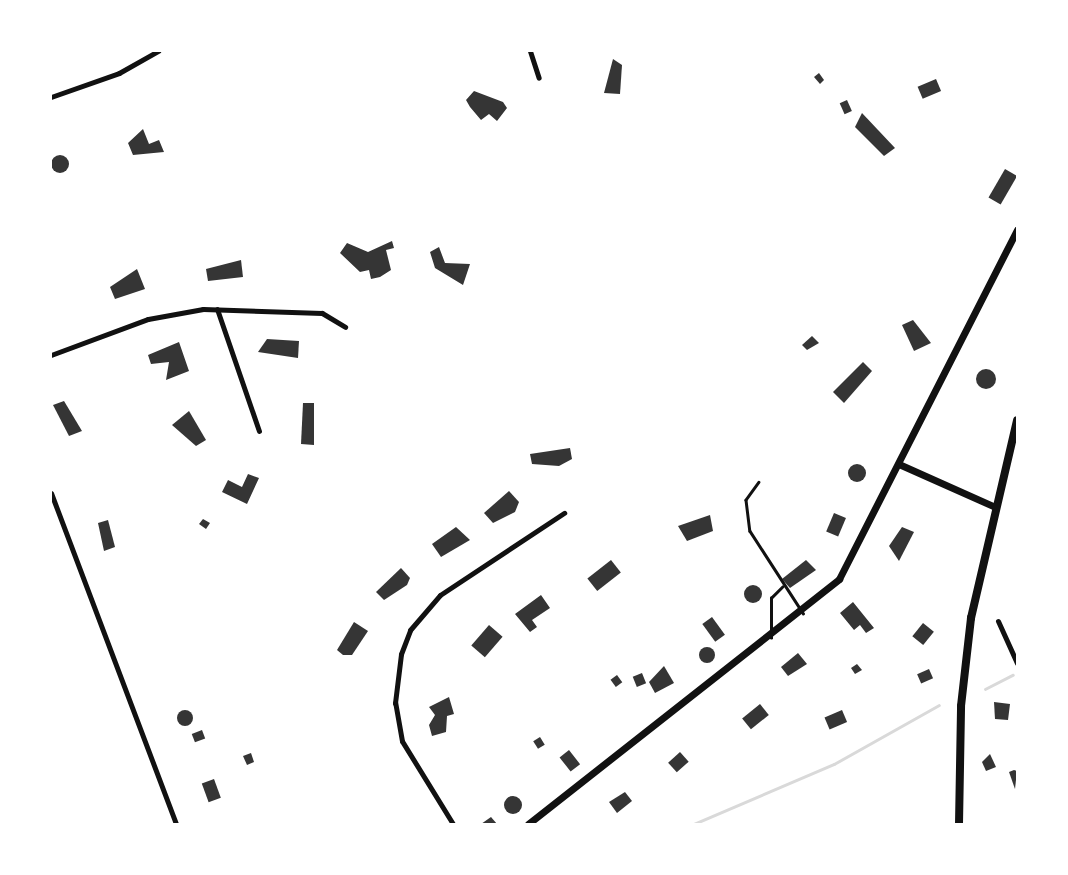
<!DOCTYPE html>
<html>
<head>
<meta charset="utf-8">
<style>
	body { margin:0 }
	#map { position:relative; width:1068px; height:875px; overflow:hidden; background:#fff; font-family:"Space Grotesk",sans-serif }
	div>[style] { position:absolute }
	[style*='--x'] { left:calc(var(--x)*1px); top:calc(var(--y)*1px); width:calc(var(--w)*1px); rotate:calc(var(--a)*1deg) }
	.stream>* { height:2.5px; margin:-1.25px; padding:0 1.25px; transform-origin:1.25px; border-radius:1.25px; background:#d9d9d9 }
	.building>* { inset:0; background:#353535; transform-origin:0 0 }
	.round { border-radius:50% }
	.service>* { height:2.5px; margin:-1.25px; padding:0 1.25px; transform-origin:1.25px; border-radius:1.25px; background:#111 }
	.minor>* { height:5px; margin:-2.5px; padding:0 2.5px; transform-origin:2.5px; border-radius:2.5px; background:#111 }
	.tertiary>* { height:7px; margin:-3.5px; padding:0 3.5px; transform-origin:3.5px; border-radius:3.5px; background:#111 }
	.secondary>* { height:8px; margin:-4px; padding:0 4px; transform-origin:4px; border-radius:4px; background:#111 }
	span { translate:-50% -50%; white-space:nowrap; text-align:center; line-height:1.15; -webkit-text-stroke:7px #fff; paint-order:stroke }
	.frame { position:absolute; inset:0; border:52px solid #fff; pointer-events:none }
</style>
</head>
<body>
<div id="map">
	<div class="stream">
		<div style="--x:985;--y:689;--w:31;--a:-27"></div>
		<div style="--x:694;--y:824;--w:152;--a:-23.2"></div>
		<div style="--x:834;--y:764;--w:120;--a:-29.3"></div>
	</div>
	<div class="building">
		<div style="clip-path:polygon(613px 59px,622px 65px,620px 94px,604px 93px)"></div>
		<div style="clip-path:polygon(819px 73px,824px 80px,820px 84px,814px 77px)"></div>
		<div style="left:936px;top:79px;width:13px;height:20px;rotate:67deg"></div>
		<div style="clip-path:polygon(474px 91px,503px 102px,507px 108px,497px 121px,489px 114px,481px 120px,470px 107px,466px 100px)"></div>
		<div style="left:847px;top:100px;width:12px;height:8px;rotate:66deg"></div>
		<div style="clip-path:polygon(862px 113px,895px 148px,884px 156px,855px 127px)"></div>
		<div style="clip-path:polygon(143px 129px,149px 144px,159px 140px,164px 152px,133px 155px,128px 143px)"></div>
		<div class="round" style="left:51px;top:155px;width:18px;height:18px"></div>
		<div style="left:1005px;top:169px;width:14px;height:33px;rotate:30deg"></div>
		<div style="clip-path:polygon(392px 241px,394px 248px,386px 250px,391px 270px,380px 277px,371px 279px,369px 270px,360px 272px,340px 253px,347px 243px,368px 252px)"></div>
		<div style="clip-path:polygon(439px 247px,445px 263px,470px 264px,463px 285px,435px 268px,430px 252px)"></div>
		<div style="clip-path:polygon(241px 260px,243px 277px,208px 281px,206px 269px)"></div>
		<div style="clip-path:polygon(137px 269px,145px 289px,115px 299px,110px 287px)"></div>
		<div style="clip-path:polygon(913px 320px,931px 343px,914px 351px,902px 325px)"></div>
		<div style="clip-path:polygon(812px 336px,819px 343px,807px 350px,802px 345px)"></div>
		<div style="clip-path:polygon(267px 339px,299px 341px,298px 358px,258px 352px)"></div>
		<div style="clip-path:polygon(179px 342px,189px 371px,166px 380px,169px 362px,151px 364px,148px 355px)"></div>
		<div style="clip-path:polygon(863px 362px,872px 371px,844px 403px,833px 392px)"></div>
		<div class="round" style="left:976px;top:369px;width:20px;height:20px"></div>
		<div style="clip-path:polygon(64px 401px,82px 431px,69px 436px,53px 405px)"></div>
		<div style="clip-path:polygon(303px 403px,314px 403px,314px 445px,301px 444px)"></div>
		<div style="clip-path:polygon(189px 411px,206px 440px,196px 446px,172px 425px)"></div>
		<div style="clip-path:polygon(570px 448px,572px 459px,559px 466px,532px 464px,530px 454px)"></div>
		<div class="round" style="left:848px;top:464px;width:18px;height:18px"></div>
		<div style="clip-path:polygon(248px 474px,259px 478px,247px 504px,222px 492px,228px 480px,242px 487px)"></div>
		<div style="clip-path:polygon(509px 491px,519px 502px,515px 512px,493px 523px,484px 513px)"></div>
		<div style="left:834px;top:513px;width:13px;height:20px;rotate:23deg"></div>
		<div style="clip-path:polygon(710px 515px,713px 531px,687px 541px,678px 526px)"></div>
		<div style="clip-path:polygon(203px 519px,210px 523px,206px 529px,199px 524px)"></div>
		<div style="clip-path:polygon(108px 520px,115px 547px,104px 551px,98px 523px)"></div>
		<div style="clip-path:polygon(456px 527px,470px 540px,441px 557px,432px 544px)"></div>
		<div style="clip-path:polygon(902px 527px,914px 532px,899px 561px,889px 546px)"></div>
		<div style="left:611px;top:560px;width:16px;height:30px;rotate:52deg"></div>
		<div style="clip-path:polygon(806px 560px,816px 570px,790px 588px,782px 579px)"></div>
		<div style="clip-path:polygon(401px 568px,410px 578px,407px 585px,384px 600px,376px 592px)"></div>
		<div class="round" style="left:744px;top:585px;width:18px;height:18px"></div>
		<div style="clip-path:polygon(541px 595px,550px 608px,532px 620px,537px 627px,530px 632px,515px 614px)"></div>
		<div style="clip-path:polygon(853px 602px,874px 628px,866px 633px,860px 625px,854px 630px,840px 613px)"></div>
		<div style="left:712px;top:617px;width:22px;height:12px;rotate:54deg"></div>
		<div style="clip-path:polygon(354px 622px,368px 631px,352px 655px,343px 655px,337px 650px)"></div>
		<div style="left:923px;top:623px;width:14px;height:17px;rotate:39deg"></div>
		<div style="left:489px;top:625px;width:18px;height:27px;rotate:41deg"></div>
		<div class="round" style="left:699px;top:647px;width:16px;height:16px"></div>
		<div style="clip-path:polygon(798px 653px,807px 664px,788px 676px,781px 667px)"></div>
		<div style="clip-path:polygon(857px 664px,862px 670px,855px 674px,851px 668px)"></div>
		<div style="clip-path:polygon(664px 666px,674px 683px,655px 693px,649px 682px)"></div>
		<div style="left:929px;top:669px;width:10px;height:13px;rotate:66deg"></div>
		<div style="left:642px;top:673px;width:11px;height:10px;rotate:68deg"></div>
		<div style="left:617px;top:675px;width:9px;height:8px;rotate:54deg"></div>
		<div style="clip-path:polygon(449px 697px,454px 714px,447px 716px,446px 732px,432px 736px,429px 725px,435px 715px,429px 707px)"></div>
		<div style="clip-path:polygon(994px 702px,1010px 704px,1008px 720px,995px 719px)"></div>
		<div style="left:760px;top:704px;width:14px;height:23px;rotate:51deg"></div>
		<div class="round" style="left:177px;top:710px;width:16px;height:16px"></div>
		<div style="left:842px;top:710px;width:13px;height:19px;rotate:67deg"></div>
		<div style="left:202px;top:730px;width:9px;height:11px;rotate:69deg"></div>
		<div style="left:540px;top:737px;width:9px;height:8px;rotate:58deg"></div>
		<div style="left:569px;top:750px;width:18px;height:12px;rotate:52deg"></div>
		<div style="left:680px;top:752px;width:13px;height:16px;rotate:48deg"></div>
		<div style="clip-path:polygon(251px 753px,254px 762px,247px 765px,243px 756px)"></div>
		<div style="clip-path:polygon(990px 754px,996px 767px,986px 771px,982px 762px)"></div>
		<div style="clip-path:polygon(1014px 770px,1017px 771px,1015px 789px,1009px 772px)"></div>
		<div style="left:214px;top:779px;width:20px;height:13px;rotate:70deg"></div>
		<div style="clip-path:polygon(625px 792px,632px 801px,617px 813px,609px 802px)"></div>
		<div class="round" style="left:504px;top:796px;width:18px;height:18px"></div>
		<div style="clip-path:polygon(491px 817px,497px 824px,481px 824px)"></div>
	</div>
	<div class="service">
		<div style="--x:759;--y:482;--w:22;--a:126"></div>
		<div style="--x:746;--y:500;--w:31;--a:83"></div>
		<div style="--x:750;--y:531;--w:98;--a:57.1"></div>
		<div style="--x:771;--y:638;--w:40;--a:-90"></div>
		<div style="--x:771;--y:598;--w:16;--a:-45"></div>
	</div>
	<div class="minor">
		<div style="--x:530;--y:51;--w:28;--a:72"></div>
		<div style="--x:51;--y:97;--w:72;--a:-19.4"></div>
		<div style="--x:119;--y:73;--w:45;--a:-29.4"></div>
		<div style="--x:217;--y:309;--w:129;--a:71"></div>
		<div style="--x:51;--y:355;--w:103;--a:-20.4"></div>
		<div style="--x:148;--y:319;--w:56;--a:-10.3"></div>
		<div style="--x:203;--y:309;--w:119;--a:1.9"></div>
		<div style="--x:322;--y:313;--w:27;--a:31"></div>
		<div style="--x:51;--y:493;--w:354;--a:69.3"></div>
		<div style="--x:998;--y:621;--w:46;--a:65.7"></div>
		<div style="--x:453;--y:824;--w:97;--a:-121.6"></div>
		<div style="--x:402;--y:741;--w:39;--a:-100"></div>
		<div style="--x:395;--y:703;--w:49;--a:-83"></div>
		<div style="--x:401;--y:654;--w:26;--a:-69"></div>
		<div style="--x:410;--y:630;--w:46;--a:-49.4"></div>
		<div style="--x:440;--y:595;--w:149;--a:-33.5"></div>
	</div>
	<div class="tertiary">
		<div style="--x:901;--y:465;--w:101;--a:24"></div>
		<div style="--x:528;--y:824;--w:396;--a:-38.2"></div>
		<div style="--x:839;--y:579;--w:392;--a:-63"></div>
	</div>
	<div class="secondary">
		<div style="--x:959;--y:824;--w:118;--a:-89"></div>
		<div style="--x:961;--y:706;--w:89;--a:-83.5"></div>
		<div style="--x:971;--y:618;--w:203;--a:-76.9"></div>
	</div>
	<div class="frame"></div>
</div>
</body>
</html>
